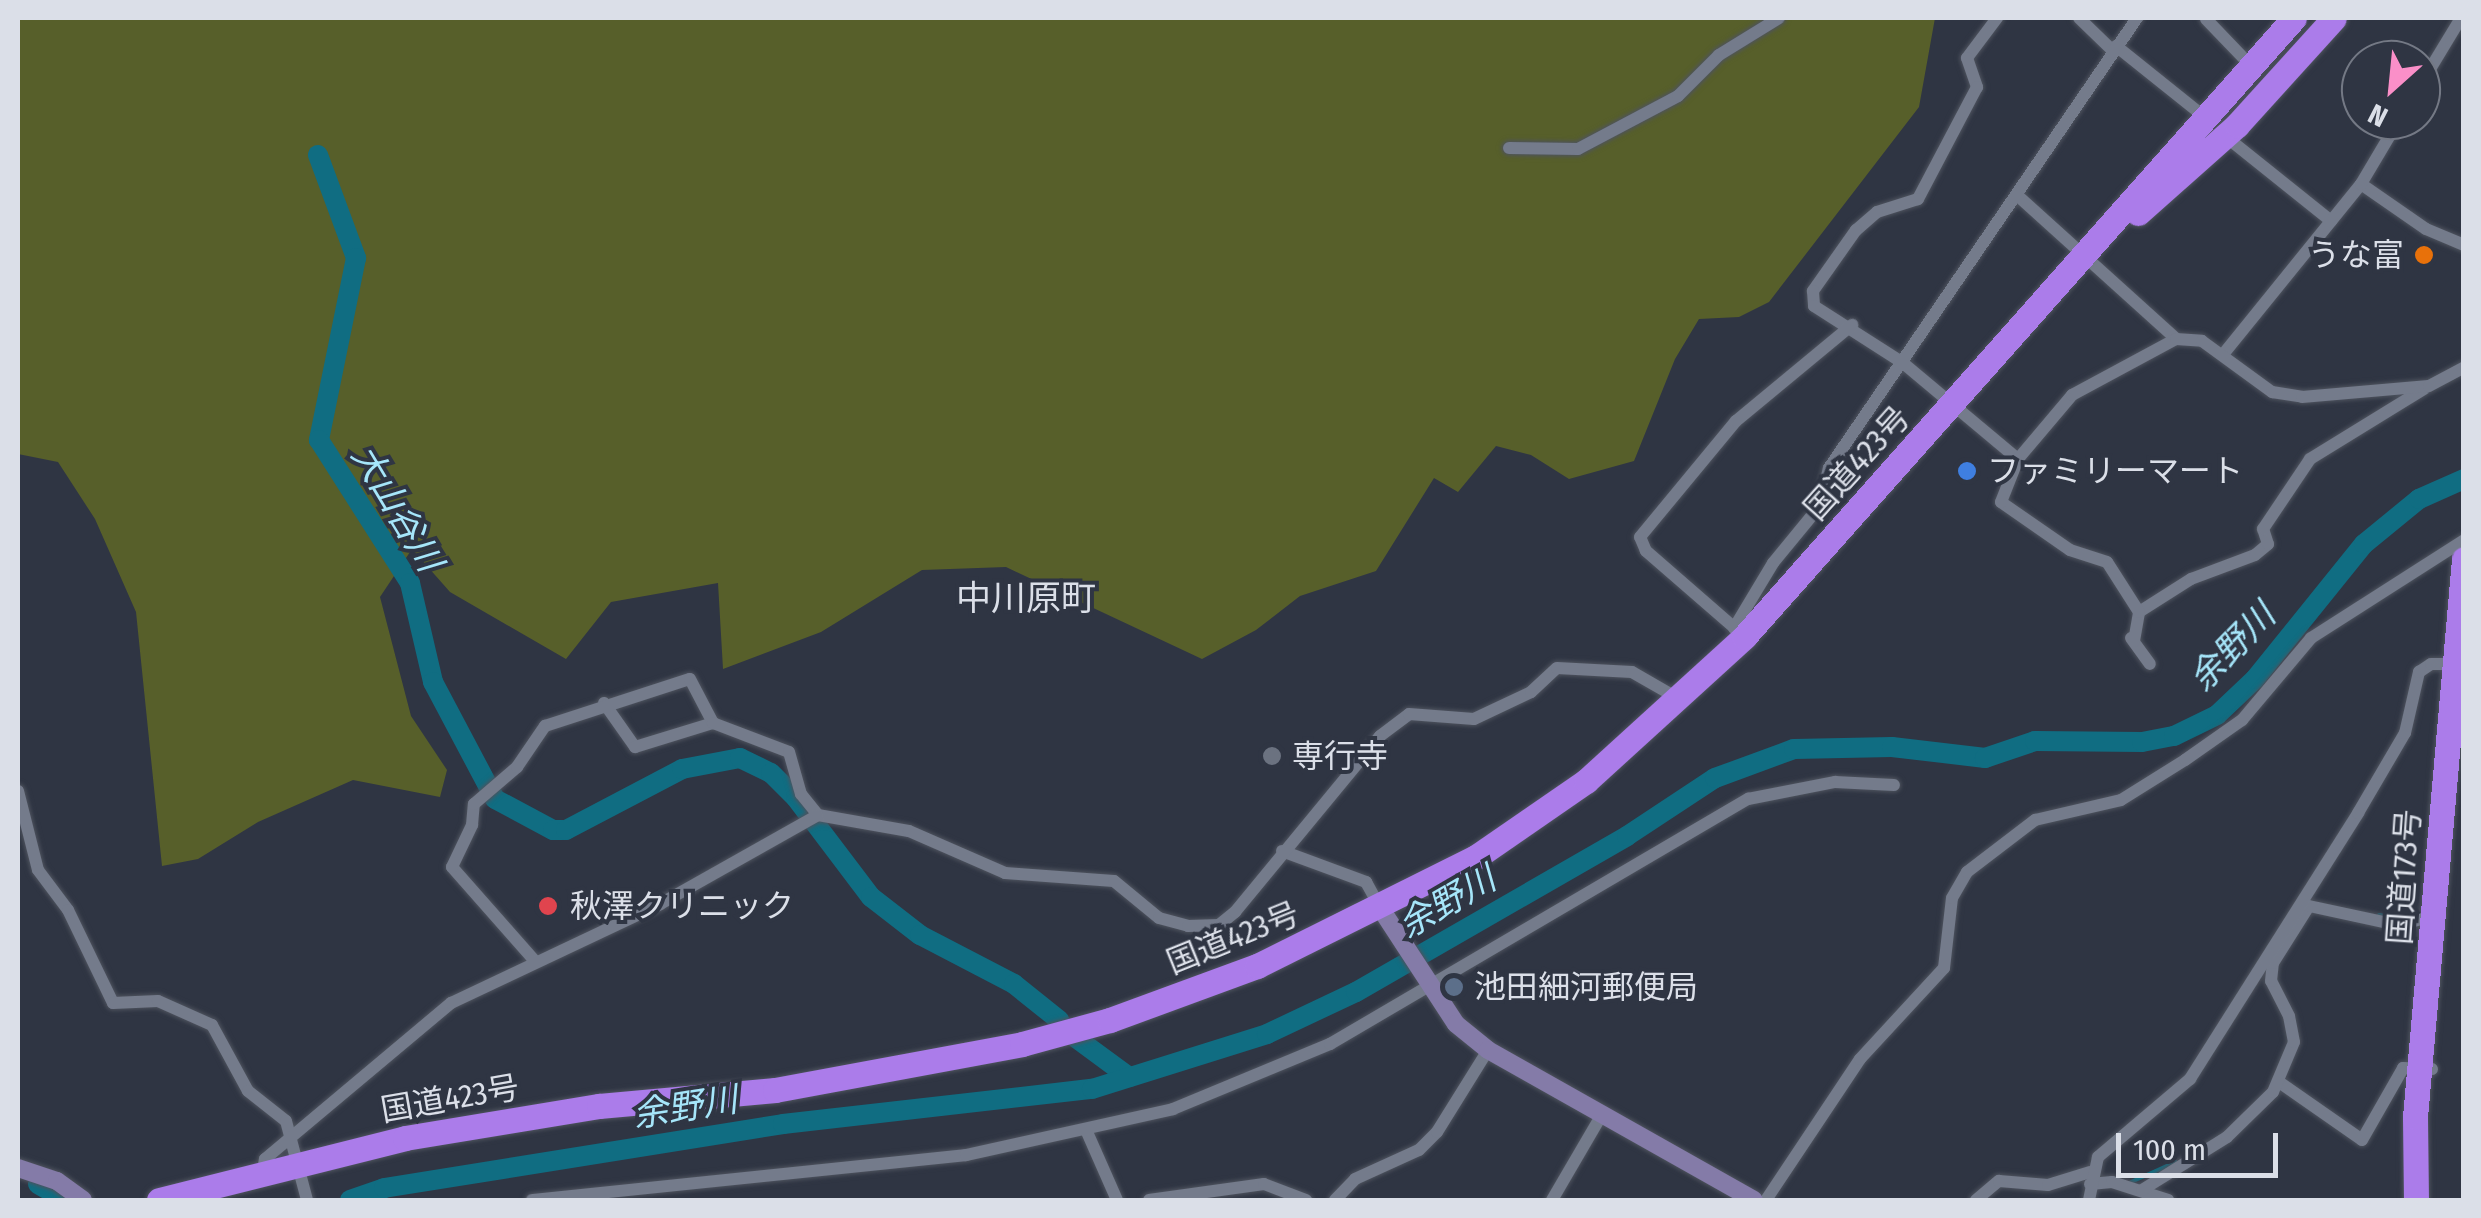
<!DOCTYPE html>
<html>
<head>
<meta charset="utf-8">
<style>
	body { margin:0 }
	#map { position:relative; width:2481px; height:1218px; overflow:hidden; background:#2f3543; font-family:"Fira Sans Condensed","Noto Sans JP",sans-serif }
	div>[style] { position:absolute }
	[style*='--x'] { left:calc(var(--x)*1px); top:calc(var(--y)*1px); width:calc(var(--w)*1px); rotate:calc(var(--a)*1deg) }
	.green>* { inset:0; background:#575f2a }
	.stream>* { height:4px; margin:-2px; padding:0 2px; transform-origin:2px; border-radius:2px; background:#106d82 }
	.river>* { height:20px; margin:-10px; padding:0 10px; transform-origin:10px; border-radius:10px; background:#106d82 }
	.roads { filter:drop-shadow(0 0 2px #4e535e) drop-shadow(0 0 2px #4e535e) }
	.street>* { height:12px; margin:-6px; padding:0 6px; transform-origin:6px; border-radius:6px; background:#747b8b }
	.secondary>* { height:18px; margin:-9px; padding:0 9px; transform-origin:9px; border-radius:9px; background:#847ba8 }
	.highway>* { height:25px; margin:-12.5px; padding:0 12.5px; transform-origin:12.5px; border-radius:12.5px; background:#ab7cea }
	.dots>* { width:28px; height:28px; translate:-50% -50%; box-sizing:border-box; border:5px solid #2f3543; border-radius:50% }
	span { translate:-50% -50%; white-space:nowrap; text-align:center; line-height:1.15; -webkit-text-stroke:8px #2f3543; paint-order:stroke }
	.poi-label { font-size:32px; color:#dbdfe8 }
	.right { translate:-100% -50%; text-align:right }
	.left { translate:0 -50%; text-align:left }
	.street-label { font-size:32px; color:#dbdfe8 }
	.water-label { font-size:35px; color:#a6e6fa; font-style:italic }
	.neighbourhood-label { font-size:35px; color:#dbdfe8 }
	.frame { position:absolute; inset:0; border:20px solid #dbdfe8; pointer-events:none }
	.north { position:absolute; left:2341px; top:40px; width:100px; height:100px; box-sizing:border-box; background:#2f3543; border:2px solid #747985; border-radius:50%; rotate:207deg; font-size:28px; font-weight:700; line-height:40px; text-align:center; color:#dbdfe8 }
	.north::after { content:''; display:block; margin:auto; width:35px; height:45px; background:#fa8fc8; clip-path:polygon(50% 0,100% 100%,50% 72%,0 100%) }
	.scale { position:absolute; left:2116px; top:1133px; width:162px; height:45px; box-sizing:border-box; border:5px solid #dbdfe8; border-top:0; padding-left:12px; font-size:30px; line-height:35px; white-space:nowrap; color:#dbdfe8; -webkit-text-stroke:8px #2f3543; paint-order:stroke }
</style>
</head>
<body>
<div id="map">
	<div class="green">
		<div style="clip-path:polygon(18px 18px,1935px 18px,1919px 107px,1769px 302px,1739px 317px,1699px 319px,1675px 359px,1634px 461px,1569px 479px,1531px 455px,1496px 446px,1458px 492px,1434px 478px,1376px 571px,1300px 596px,1256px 630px,1202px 659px,1006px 567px,922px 570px,821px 632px,723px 669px,718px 583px,611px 602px,566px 659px,450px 592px,412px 549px,380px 597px,411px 716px,447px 770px,440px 797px,353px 780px,258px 822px,198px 859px,162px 866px,136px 612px,95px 519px,58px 462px,18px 454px)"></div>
	</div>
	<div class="stream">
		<div style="--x:2463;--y:877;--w:1;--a:0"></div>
		<div style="--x:2379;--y:915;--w:20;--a:11"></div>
		<div style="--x:2131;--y:1182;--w:49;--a:-24"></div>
	</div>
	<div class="river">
		<div style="--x:318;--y:155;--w:110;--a:69.7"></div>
		<div style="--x:356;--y:258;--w:186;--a:101.5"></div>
		<div style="--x:319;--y:440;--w:169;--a:57.5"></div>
		<div style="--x:410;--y:583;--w:102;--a:76.9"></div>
		<div style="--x:433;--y:682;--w:132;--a:62.1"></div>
		<div style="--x:495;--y:799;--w:66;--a:28.1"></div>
		<div style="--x:553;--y:830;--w:13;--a:0"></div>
		<div style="--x:566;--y:830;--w:131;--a:-27.7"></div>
		<div style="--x:682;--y:769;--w:59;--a:-10.7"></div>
		<div style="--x:740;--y:758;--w:34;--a:26"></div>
		<div style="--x:771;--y:773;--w:35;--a:45"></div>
		<div style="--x:796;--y:798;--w:124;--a:52.9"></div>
		<div style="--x:871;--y:897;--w:62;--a:37.8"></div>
		<div style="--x:920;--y:935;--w:106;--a:27.5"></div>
		<div style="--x:1014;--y:984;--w:58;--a:38.7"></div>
		<div style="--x:1076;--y:1038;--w:66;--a:36.3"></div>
		<div style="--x:38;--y:1184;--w:32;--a:30"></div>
		<div style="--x:350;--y:1200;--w:36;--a:-19"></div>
		<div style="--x:384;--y:1188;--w:404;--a:-9.1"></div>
		<div style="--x:783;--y:1124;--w:311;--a:-6.5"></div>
		<div style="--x:1092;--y:1089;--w:183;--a:-17.4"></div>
		<div style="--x:1267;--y:1034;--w:98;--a:-25.3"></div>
		<div style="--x:1356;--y:992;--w:313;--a:-29.9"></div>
		<div style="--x:1627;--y:836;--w:105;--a:-33.4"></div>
		<div style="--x:1715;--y:778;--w:84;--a:-20.2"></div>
		<div style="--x:1794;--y:749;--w:98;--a:-1.2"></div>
		<div style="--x:1892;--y:747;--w:94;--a:6.7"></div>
		<div style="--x:1985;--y:758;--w:53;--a:-18.8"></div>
		<div style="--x:2035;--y:741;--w:107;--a:0.5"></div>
		<div style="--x:2142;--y:742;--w:33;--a:-11"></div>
		<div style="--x:2174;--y:736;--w:48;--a:-26"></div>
		<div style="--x:2217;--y:715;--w:52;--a:-43.5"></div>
		<div style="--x:2255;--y:679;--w:174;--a:-51.1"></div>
		<div style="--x:2364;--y:544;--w:71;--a:-39.3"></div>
		<div style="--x:2419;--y:499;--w:49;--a:-24"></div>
	</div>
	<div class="roads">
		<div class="street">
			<div style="--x:1997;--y:18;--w:50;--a:126.9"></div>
			<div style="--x:1967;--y:58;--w:31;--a:71"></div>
			<div style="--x:1977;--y:87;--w:127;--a:117.8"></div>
			<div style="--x:1918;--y:199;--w:43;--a:162.4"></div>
			<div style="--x:1877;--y:212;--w:28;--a:139"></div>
			<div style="--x:1856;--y:230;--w:75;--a:125.2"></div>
			<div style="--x:1813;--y:291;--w:15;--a:86"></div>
			<div style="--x:1814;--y:306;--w:106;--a:32.6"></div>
			<div style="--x:1903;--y:363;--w:150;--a:39.9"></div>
			<div style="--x:2079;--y:18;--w:46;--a:44.1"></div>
			<div style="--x:2206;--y:19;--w:65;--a:46.2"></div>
			<div style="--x:2116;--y:46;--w:115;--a:38.7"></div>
			<div style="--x:2421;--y:84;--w:77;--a:-58.8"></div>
			<div style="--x:2225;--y:136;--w:136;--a:38.7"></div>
			<div style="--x:1509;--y:148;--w:69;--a:0.8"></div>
			<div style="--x:1578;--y:149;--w:113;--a:-27.9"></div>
			<div style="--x:1678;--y:96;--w:58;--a:-45"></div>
			<div style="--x:1719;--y:55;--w:70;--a:-31.7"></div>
			<div style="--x:2361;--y:184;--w:79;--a:34.7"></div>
			<div style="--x:2426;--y:229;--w:41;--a:22.8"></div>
			<div style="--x:2018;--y:196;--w:213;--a:42.1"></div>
			<div style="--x:2225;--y:352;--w:216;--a:-51"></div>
			<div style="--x:2361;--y:184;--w:74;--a:-59.3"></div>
			<div style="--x:2139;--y:612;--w:62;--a:-32.4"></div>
			<div style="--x:2191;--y:579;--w:68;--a:-20.6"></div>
			<div style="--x:2255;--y:555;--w:17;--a:-40"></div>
			<div style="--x:2268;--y:544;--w:16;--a:-108"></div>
			<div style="--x:2263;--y:529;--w:84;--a:-56.1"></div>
			<div style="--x:2310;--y:459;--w:134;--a:-31.6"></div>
			<div style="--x:1734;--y:628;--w:76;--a:-59"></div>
			<div style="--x:1773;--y:563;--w:72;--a:-50.6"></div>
			<div style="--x:1819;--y:507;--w:40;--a:-75.6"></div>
			<div style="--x:1829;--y:468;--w:545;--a:-55.61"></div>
			<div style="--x:1737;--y:630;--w:121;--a:-139"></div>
			<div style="--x:1646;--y:551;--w:15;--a:-113"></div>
			<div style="--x:1640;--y:537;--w:151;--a:-50.4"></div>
			<div style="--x:1736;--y:421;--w:151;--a:-39.6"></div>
			<div style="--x:2131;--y:638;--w:32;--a:54"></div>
			<div style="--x:2134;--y:641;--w:29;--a:-80"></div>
			<div style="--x:2139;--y:612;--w:59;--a:-122.6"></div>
			<div style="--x:2107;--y:562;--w:39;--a:-162"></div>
			<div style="--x:2070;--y:550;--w:84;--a:-145.2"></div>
			<div style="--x:2001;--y:502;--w:46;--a:-68.4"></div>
			<div style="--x:2018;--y:459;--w:84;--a:-49.8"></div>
			<div style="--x:2072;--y:395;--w:118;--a:-28.3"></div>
			<div style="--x:2176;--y:339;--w:26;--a:4"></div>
			<div style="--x:2202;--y:341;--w:87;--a:36.1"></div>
			<div style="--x:2272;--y:392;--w:30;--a:9"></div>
			<div style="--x:2302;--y:397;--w:127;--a:-5"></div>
			<div style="--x:2429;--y:386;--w:40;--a:-28"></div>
			<div style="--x:604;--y:703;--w:54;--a:54.8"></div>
			<div style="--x:635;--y:747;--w:82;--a:-17.1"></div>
			<div style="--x:18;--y:791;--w:81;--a:75.8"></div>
			<div style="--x:38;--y:870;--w:50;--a:53.1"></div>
			<div style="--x:68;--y:910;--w:103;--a:64.2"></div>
			<div style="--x:113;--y:1003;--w:45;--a:-2.5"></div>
			<div style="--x:158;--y:1001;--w:59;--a:24"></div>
			<div style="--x:212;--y:1025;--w:75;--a:61.4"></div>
			<div style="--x:248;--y:1091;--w:48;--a:38.3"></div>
			<div style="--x:286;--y:1121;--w:82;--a:75.1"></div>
			<div style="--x:1282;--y:851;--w:90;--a:20.3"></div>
			<div style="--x:1366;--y:882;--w:31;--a:61"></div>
			<div style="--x:534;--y:960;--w:124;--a:-131.4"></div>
			<div style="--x:452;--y:867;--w:47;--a:-64.5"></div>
			<div style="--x:472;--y:825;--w:21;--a:-85"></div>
			<div style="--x:474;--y:804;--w:57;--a:-40.7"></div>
			<div style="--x:517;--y:767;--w:50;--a:-55.7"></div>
			<div style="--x:545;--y:726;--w:152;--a:-18"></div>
			<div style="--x:690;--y:679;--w:50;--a:62.4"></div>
			<div style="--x:713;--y:723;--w:81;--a:20.9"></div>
			<div style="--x:789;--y:752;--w:44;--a:74.1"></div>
			<div style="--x:801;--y:794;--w:27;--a:51"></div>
			<div style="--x:818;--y:815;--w:92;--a:10"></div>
			<div style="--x:909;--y:831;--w:105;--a:23.6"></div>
			<div style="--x:1005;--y:873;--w:109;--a:4.2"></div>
			<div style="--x:1114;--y:881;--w:58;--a:39.4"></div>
			<div style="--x:1159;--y:918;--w:30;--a:15"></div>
			<div style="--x:1188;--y:926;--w:31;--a:-2"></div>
			<div style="--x:1219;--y:925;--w:21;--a:-39"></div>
			<div style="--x:1235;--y:912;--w:228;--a:-50.5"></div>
			<div style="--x:1380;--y:736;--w:36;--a:-37"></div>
			<div style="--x:1409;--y:714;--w:65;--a:4.4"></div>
			<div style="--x:1474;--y:719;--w:63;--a:-25.3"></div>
			<div style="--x:1531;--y:692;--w:35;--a:-43"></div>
			<div style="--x:1557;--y:668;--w:75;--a:3.1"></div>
			<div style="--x:1632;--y:672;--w:54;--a:29.9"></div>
			<div style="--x:2279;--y:1082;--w:101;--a:34.9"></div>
			<div style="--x:2362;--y:1140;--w:83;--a:-60.3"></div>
			<div style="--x:2403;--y:1068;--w:29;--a:2"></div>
			<div style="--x:1087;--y:1132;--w:74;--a:66.2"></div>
			<div style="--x:263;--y:1171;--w:12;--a:-81"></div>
			<div style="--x:265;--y:1159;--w:243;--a:-40"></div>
			<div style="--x:451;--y:1003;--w:231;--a:-25.3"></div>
			<div style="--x:660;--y:904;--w:181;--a:-29.4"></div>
			<div style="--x:2090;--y:1184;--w:22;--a:-5"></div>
			<div style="--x:2112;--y:1182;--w:59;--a:17.8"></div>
			<div style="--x:2142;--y:1190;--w:100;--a:-31.9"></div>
			<div style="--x:2227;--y:1137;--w:64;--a:-44.4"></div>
			<div style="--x:2273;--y:1092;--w:54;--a:-67.2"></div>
			<div style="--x:2294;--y:1042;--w:26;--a:-101"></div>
			<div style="--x:2289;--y:1016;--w:39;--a:-117"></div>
			<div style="--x:2271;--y:981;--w:18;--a:-84"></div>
			<div style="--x:2273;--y:963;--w:67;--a:-57.7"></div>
			<div style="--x:2309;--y:906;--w:91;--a:12.1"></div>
			<div style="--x:2398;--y:925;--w:37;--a:-14"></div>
			<div style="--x:532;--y:1200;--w:436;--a:-5.9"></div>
			<div style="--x:966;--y:1155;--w:212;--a:-12.5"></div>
			<div style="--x:1173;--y:1109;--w:170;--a:-22.5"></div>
			<div style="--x:1330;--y:1044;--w:485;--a:-30.4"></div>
			<div style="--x:1748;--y:799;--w:89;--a:-11.1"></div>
			<div style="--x:1835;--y:782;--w:59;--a:2.9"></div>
			<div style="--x:1149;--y:1200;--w:116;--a:-7.9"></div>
			<div style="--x:1264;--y:1184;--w:45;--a:20.9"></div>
			<div style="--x:1335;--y:1200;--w:29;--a:-46"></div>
			<div style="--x:1355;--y:1179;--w:70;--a:-24.4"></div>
			<div style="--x:1419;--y:1150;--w:25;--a:-45"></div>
			<div style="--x:1437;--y:1132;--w:97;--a:-58.1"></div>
			<div style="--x:1552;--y:1200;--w:95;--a:-59.7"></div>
			<div style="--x:1766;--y:1200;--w:169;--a:-56.3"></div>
			<div style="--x:1860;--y:1059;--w:124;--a:-47.3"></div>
			<div style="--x:1944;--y:968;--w:70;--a:-83.5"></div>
			<div style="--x:1952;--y:898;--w:30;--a:-60"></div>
			<div style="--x:1967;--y:872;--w:86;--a:-37.4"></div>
			<div style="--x:2035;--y:820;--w:88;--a:-13.1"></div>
			<div style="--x:2121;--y:800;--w:75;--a:-32"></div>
			<div style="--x:2185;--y:760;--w:70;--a:-35.1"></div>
			<div style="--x:2242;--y:720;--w:107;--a:-49.9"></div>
			<div style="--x:2311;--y:638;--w:182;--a:-32.6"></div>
			<div style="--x:1976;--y:1200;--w:30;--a:-40"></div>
			<div style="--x:1999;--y:1181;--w:49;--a:4.7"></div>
			<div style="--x:2048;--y:1185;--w:44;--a:-17.2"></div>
			<div style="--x:2089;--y:1200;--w:44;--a:-78.2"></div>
			<div style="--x:2098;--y:1157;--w:121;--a:-40.3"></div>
			<div style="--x:2190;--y:1079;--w:315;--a:-57.7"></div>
			<div style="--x:2358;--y:813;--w:93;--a:-59.6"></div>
			<div style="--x:2405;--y:733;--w:63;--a:-77.1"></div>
			<div style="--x:2419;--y:672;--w:14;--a:-34"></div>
			<div style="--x:2431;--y:664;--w:25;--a:0"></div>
		</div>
		<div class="secondary">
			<div style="--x:1381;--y:909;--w:137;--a:56.9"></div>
			<div style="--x:1456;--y:1024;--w:41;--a:39.1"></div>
			<div style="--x:1488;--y:1050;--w:305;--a:29.4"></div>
			<div style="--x:18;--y:1168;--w:41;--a:18.4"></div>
			<div style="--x:57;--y:1181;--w:32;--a:36"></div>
		</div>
		<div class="highway">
			<div style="--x:2138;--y:213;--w:132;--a:-41.6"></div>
			<div style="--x:2237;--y:125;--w:144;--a:-47.8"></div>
			<div style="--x:159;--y:1200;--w:254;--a:-14.1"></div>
			<div style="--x:405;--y:1138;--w:197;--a:-9.4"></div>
			<div style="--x:599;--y:1106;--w:177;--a:-5.2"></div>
			<div style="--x:775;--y:1090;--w:251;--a:-10.5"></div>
			<div style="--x:1022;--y:1044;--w:91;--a:-15.3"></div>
			<div style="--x:1110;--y:1020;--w:157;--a:-20.2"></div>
			<div style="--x:1257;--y:966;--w:245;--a:-26.5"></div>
			<div style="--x:1476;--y:857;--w:134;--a:-34.6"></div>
			<div style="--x:1586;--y:781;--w:214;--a:-42.3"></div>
			<div style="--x:1744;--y:637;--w:828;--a:-48.38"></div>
			<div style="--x:2416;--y:1200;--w:83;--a:-90.7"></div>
			<div style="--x:2415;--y:1117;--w:560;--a:-84.98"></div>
		</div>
	</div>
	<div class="dots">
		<div style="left:2424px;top:255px;background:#e8710a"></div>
		<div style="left:1967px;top:471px;background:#3f7fe0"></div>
		<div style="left:1272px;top:756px;background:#6b7280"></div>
		<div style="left:548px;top:906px;background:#e0444e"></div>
		<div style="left:1454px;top:987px;background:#5c6f8a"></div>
	</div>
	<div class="poi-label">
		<span class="right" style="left:2404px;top:255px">うな富</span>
		<span class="left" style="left:1987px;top:471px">ファミリーマート</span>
		<span class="left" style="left:1292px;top:756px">専行寺</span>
		<span class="left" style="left:570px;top:906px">秋澤クリニック</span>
		<span class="left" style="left:1474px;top:987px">池田細河郵便局</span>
	</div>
	<div class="street-label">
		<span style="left:1857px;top:463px;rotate:-48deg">国道423号</span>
		<span style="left:2404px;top:877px;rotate:-86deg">国道173号</span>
		<span style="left:1233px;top:938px;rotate:-22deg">国道423号</span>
		<span style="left:450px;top:1099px;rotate:-10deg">国道423号</span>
	</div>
	<div class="water-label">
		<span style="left:397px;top:508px;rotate:59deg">大山谷川</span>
		<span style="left:2232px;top:647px;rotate:-46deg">余野川</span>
		<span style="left:1447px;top:902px;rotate:-30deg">余野川</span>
		<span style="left:685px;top:1107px;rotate:-9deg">余野川</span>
	</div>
	<div class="neighbourhood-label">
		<span style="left:1026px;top:598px">中川原町</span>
	</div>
	<div class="frame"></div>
	<div class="north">N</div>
	<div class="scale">100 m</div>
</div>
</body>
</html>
